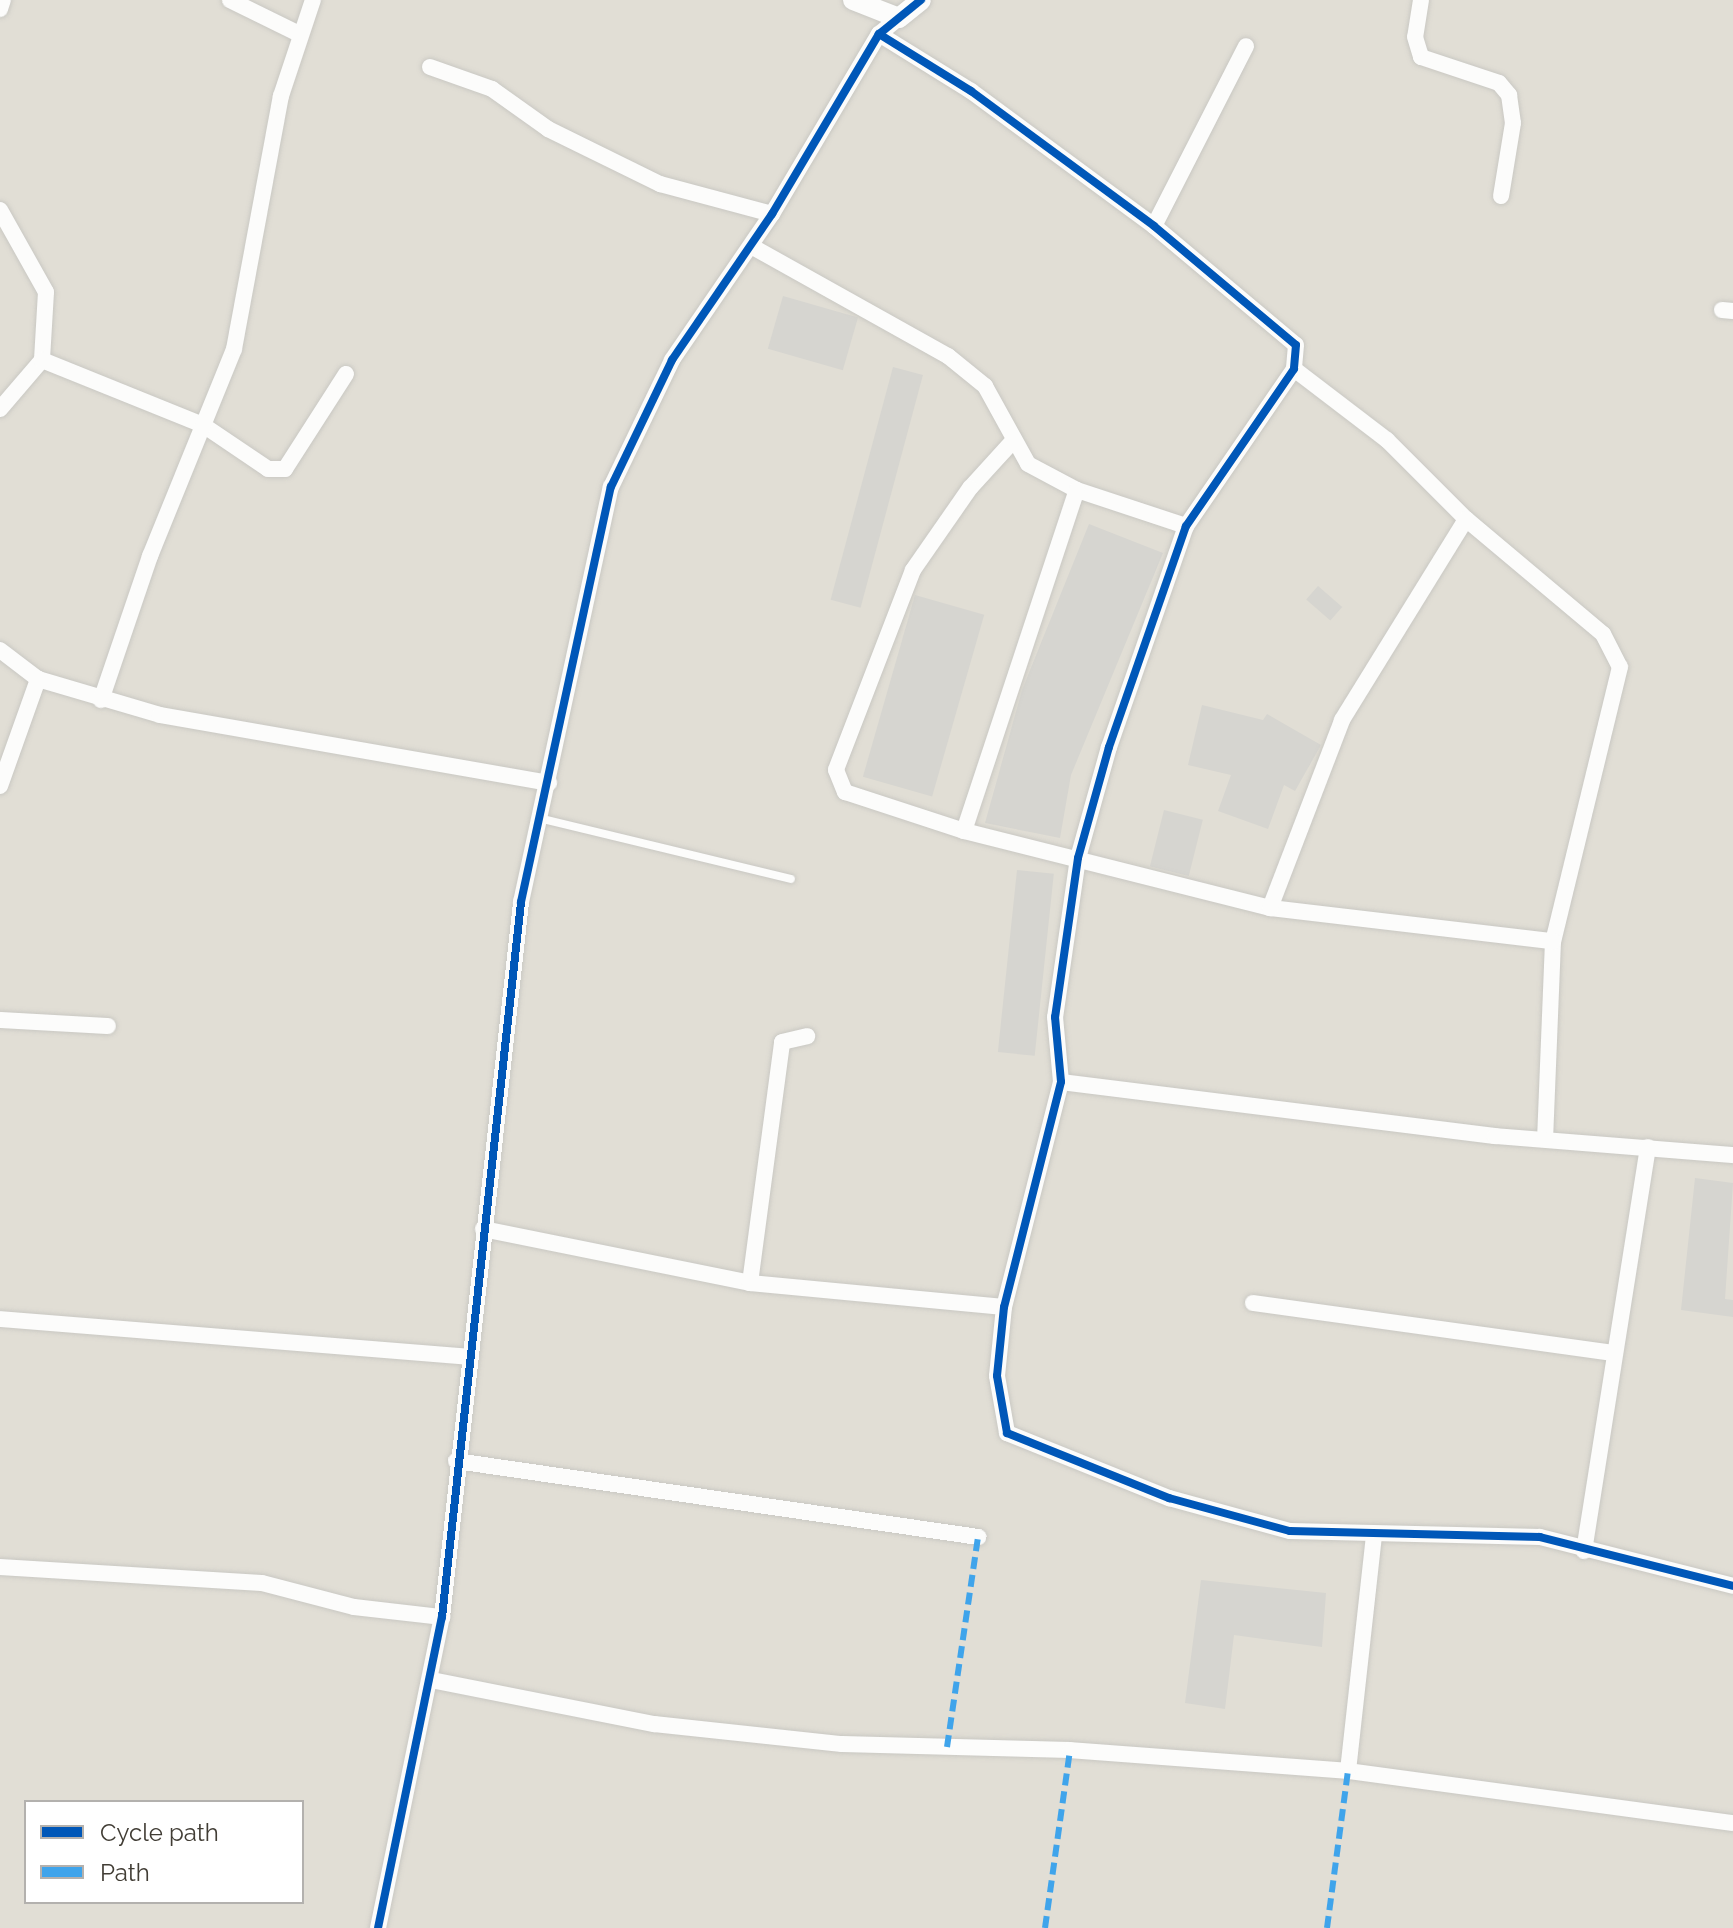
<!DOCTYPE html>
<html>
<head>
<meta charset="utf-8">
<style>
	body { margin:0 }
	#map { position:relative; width:1733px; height:1928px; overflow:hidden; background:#edece7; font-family:Raleway,sans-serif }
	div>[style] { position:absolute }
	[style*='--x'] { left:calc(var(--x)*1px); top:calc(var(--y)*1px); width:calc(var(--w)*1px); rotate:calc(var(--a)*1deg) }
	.residential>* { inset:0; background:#e1ded5 }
	.building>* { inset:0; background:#d6d5d0; transform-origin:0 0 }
	.roads { filter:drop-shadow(0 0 2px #c9c8c3) drop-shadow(0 0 2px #c9c8c3) }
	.service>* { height:8px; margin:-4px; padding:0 4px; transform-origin:4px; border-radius:4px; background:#fcfcfb }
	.minor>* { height:16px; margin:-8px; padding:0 8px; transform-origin:8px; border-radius:8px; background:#fcfcfb }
	.tertiary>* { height:20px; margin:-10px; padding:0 10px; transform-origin:10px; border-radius:10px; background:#fcfcfb }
	.quiet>* { height:6px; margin-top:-3px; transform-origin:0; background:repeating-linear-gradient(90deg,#3fa4eb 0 12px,transparent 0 18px) }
	.cycleway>* { height:8px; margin:-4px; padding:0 4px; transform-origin:4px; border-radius:4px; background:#0057b8 }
	span { translate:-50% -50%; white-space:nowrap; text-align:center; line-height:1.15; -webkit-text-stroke:8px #fff; paint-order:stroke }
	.legend { position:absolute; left:24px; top:1800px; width:280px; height:104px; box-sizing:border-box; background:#fff; border:2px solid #b3b1ae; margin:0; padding:10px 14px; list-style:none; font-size:24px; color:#413d35 }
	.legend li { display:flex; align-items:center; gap:16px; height:40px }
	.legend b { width:40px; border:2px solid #b3b1ae }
</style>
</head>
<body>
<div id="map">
	<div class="residential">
		<div style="clip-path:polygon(evenodd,0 0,1733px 0,1733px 1928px,0 1928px,0 0,26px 1802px,302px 1802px,302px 1902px,26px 1902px,26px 1802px)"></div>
	</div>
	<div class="building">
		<div style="left:783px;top:296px;width:78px;height:55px;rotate:16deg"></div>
		<div style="left:893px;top:367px;width:31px;height:241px;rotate:15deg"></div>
		<div style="clip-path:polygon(1089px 524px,1163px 553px,1071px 775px,1060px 838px,985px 823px,1022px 690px)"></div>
		<div style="left:1318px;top:586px;width:32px;height:18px;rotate:41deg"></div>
		<div style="left:915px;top:595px;width:72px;height:189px;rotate:16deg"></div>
		<div style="clip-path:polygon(1202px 705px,1263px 720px,1267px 714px,1321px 745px,1295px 791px,1284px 785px,1268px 829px,1218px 811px,1231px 775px,1188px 765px)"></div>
		<div style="left:1164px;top:810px;width:40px;height:58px;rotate:14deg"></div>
		<div style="left:1017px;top:870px;width:37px;height:183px;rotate:6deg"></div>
		<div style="clip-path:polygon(1695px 1178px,1733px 1183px,1725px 1299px,1733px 1300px,1733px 1317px,1681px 1310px)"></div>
		<div style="clip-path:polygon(1201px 1580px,1326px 1593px,1322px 1647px,1234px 1635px,1225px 1709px,1185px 1703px)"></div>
	</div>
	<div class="roads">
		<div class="service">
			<div style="--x:543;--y:819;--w:255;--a:13.6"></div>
		</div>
		<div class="minor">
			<div style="--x:230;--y:0;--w:77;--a:26.2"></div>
			<div style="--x:1421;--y:0;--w:37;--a:99"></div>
			<div style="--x:1415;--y:37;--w:21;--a:73"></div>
			<div style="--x:1421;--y:57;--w:82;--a:18.4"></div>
			<div style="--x:1499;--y:83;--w:16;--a:50"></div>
			<div style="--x:1509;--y:95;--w:28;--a:82"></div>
			<div style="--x:1513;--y:123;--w:74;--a:99.3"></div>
			<div style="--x:0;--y:9;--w:9;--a:-72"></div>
			<div style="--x:879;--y:34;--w:108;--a:31.8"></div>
			<div style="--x:971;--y:91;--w:227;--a:36.4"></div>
			<div style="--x:1154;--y:226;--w:185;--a:40"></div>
			<div style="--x:1296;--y:345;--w:24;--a:95"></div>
			<div style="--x:1294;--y:369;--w:191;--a:124.5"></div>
			<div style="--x:1186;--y:526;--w:234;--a:109.2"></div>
			<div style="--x:1109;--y:747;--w:115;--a:105.6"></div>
			<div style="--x:1078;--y:858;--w:161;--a:98.2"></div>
			<div style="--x:1055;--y:1017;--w:65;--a:84.7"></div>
			<div style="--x:1061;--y:1082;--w:232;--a:104.2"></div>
			<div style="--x:1004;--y:1307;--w:69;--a:95.8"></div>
			<div style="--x:997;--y:1376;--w:58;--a:80"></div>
			<div style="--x:1007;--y:1433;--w:175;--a:21.9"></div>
			<div style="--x:1169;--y:1498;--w:125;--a:15.3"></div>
			<div style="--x:1290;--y:1531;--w:250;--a:1.4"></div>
			<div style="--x:1540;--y:1537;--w:199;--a:14.2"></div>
			<div style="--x:430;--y:67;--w:66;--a:19.5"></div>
			<div style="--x:492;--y:89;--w:69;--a:35.5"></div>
			<div style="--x:548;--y:129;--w:125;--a:26.2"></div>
			<div style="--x:660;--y:184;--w:116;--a:15"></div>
			<div style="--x:0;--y:210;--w:94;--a:60.7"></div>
			<div style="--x:46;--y:292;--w:68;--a:93.4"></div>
			<div style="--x:1154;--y:226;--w:202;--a:-62.9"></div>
			<div style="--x:751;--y:246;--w:226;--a:29.2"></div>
			<div style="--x:948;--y:356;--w:48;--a:39"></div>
			<div style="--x:985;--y:386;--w:89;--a:61.1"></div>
			<div style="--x:1028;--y:464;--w:55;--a:28"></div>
			<div style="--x:1077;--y:490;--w:115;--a:18.3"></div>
			<div style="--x:1722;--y:310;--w:11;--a:5"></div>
			<div style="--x:1294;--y:369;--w:117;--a:37.4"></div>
			<div style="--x:1387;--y:440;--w:112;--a:45"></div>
			<div style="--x:1466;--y:519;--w:179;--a:40"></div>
			<div style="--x:1603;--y:634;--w:37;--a:63"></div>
			<div style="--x:1620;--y:667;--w:282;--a:103.7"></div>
			<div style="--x:1553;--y:941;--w:198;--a:92.3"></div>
			<div style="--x:0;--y:409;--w:65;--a:-49.4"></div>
			<div style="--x:42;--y:360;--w:174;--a:22"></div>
			<div style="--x:203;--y:425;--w:78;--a:34.1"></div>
			<div style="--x:268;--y:469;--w:17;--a:0"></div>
			<div style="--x:285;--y:469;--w:113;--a:-57.3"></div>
			<div style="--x:1012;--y:442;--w:62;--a:132.4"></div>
			<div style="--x:970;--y:488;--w:100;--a:124.8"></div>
			<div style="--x:913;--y:570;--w:214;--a:111.1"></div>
			<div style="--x:836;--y:770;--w:24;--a:68"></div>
			<div style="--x:845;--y:792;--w:125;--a:18.1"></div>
			<div style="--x:964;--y:831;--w:316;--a:14.1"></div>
			<div style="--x:1270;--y:908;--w:285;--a:6.7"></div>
			<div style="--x:0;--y:650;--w:48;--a:37.3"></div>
			<div style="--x:38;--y:679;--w:127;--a:16.4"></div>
			<div style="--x:160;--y:715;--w:395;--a:9.9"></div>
			<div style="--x:101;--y:700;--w:152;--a:-71.2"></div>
			<div style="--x:150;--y:556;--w:223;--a:-67.9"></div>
			<div style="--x:234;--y:349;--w:257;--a:-79.5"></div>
			<div style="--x:281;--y:96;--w:101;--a:-71.6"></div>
			<div style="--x:0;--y:786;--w:114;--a:-70.4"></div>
			<div style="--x:964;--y:831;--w:359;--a:-71.7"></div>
			<div style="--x:1270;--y:908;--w:201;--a:-69"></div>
			<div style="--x:1342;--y:720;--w:236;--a:-58.3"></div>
			<div style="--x:0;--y:1020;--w:108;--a:3.2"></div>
			<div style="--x:1061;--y:1082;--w:437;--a:7.1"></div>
			<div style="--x:1495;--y:1136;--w:239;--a:4.6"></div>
			<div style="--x:483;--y:1229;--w:272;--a:11.4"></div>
			<div style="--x:750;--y:1283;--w:255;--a:5.4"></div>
			<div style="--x:750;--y:1283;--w:243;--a:-82.4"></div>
			<div style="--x:782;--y:1042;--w:26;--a:-13"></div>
			<div style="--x:1253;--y:1303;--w:363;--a:7.9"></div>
			<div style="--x:0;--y:1319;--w:471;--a:4.6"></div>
			<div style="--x:456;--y:1461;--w:528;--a:8.28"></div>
			<div style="--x:1584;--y:1551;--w:409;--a:-81"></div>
			<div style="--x:0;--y:1567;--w:262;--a:3.5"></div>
			<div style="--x:262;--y:1583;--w:95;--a:14.6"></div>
			<div style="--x:354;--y:1607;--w:89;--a:6.5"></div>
			<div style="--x:431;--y:1680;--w:227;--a:11.2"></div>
			<div style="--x:654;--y:1724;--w:189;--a:6.1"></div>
			<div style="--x:842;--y:1744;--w:228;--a:1.5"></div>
			<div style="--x:1070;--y:1750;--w:279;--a:4.3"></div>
			<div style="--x:1348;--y:1771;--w:388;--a:7.7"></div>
			<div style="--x:1348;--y:1771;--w:235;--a:-83.7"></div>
			<div style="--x:378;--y:1928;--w:318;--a:-78.4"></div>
			<div style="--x:442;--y:1617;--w:719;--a:-83.69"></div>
			<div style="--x:521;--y:902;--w:425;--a:-77.8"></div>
			<div style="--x:611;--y:487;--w:141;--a:-64.3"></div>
			<div style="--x:672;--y:360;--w:177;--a:-55.6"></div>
			<div style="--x:772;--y:214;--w:209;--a:-59.3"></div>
			<div style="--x:879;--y:34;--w:26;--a:-39"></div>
		</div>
		<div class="tertiary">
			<div style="--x:853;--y:0;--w:49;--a:21.4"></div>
			<div style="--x:899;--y:18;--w:28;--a:-39"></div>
		</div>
	</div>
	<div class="quiet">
		<div style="--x:947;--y:1747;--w:212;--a:-81.6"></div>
		<div style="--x:1045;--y:1928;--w:180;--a:-82"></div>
		<div style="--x:1327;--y:1928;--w:158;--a:-82.4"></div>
	</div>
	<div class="cycleway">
		<div style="--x:879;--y:34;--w:108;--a:31.8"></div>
		<div style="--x:971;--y:91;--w:227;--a:36.4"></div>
		<div style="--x:1154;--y:226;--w:185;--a:40"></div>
		<div style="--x:1296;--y:345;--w:24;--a:95"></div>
		<div style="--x:1294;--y:369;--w:191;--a:124.5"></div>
		<div style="--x:1186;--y:526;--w:234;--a:109.2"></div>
		<div style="--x:1109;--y:747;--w:115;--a:105.6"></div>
		<div style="--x:1078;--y:858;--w:161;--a:98.2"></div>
		<div style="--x:1055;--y:1017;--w:65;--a:84.7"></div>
		<div style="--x:1061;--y:1082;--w:232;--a:104.2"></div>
		<div style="--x:1004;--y:1307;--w:69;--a:95.8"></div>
		<div style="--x:997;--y:1376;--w:58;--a:80"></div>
		<div style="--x:1007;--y:1433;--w:175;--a:21.9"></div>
		<div style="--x:1169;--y:1498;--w:125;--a:15.3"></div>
		<div style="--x:1290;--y:1531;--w:250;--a:1.4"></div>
		<div style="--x:1540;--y:1537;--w:199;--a:14.2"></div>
		<div style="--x:378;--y:1928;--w:318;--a:-78.4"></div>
		<div style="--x:442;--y:1617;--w:719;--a:-83.69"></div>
		<div style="--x:521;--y:902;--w:425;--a:-77.8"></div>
		<div style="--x:611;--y:487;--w:141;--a:-64.3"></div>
		<div style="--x:672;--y:360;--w:177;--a:-55.6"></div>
		<div style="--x:772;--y:214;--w:209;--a:-59.3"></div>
		<div style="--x:879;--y:34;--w:54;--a:-39"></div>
	</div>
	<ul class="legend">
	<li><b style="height:10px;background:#0057b8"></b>Cycle path</li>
	<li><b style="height:10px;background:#3fa4eb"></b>Path</li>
	</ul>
</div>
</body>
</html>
